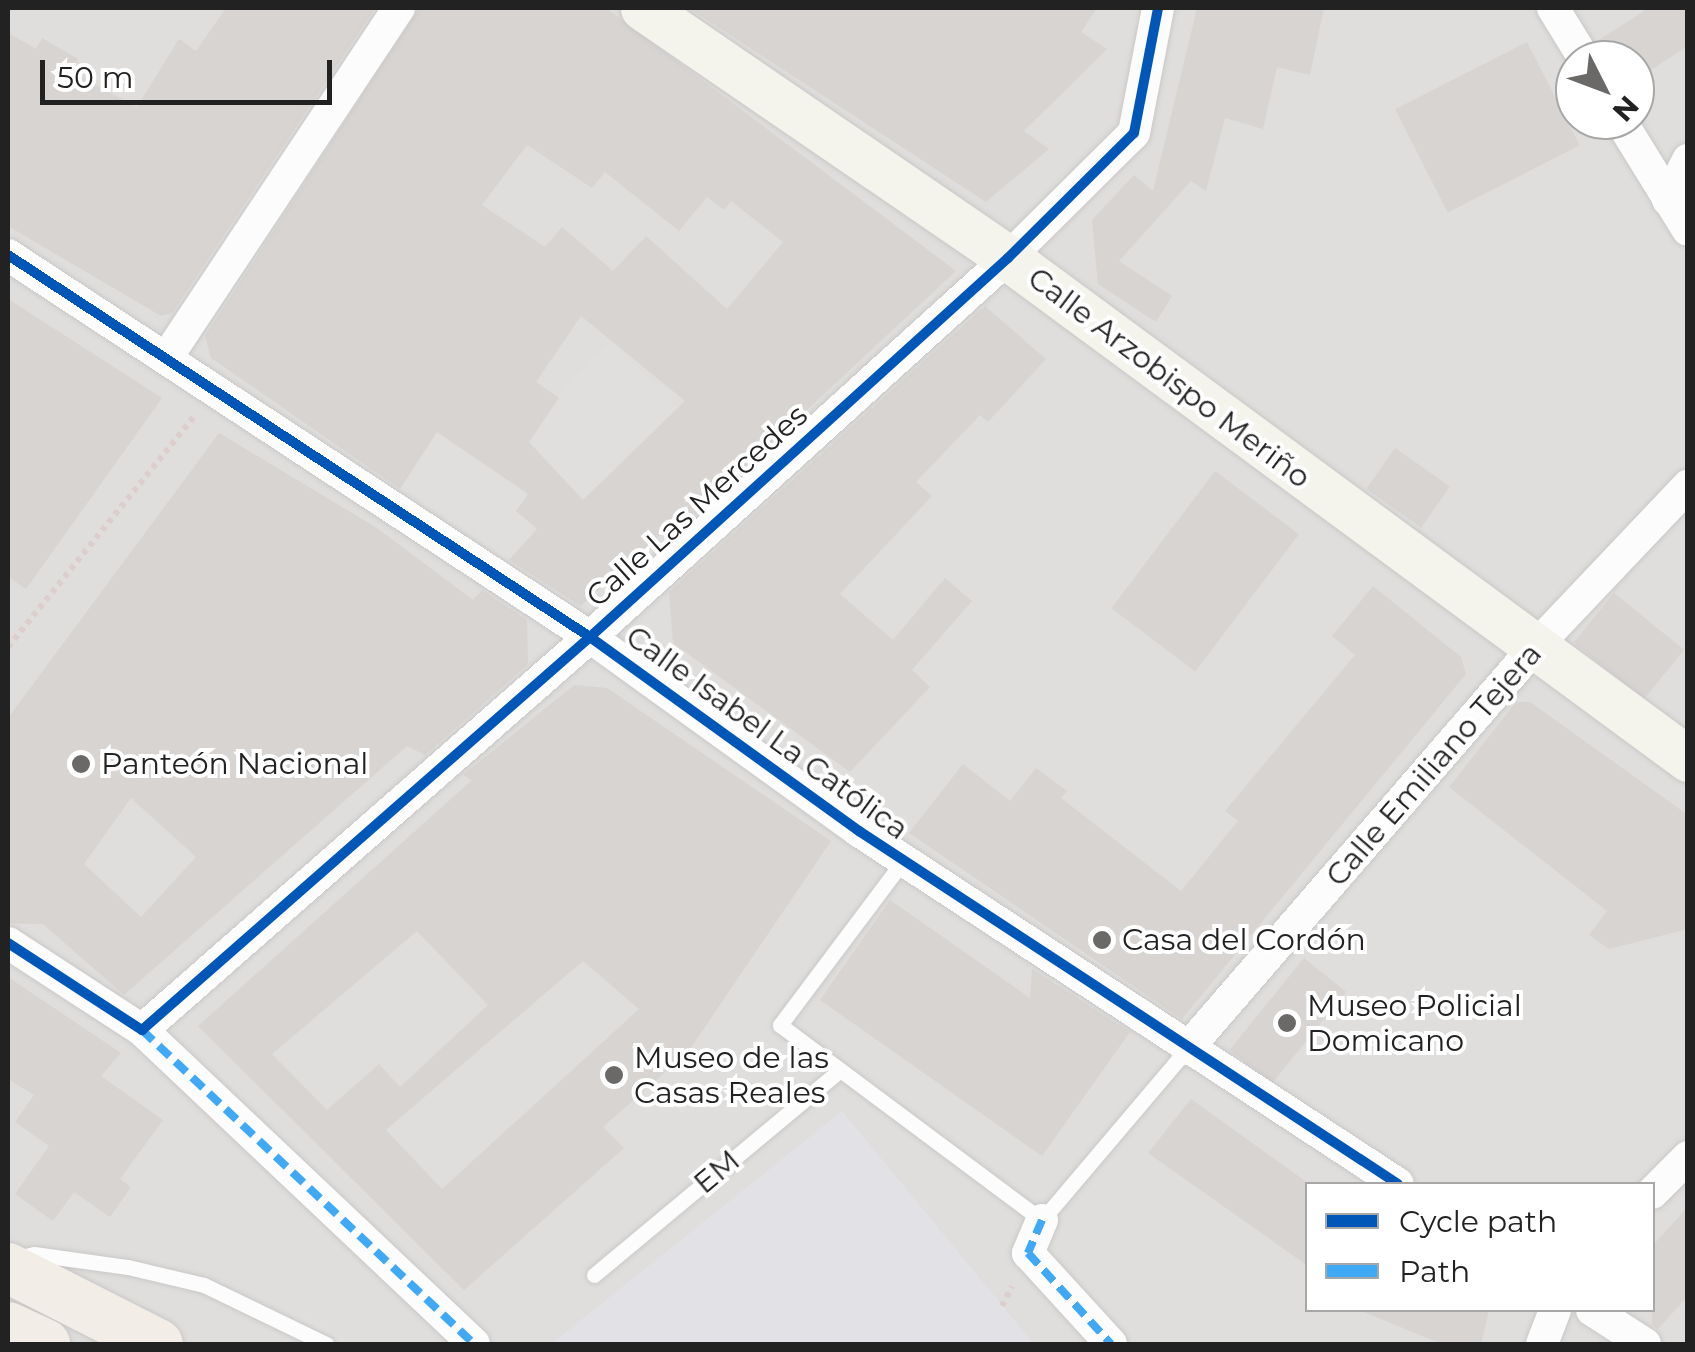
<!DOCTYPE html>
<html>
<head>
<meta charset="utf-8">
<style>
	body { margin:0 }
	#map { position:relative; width:1695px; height:1352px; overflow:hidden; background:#f0eeeb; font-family:Montserrat,sans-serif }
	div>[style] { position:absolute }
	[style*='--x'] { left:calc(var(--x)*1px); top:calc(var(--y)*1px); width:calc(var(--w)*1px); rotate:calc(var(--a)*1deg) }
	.residential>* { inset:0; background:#dfdedc }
	.parking>* { inset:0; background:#e0dfde }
	.plaza>* { inset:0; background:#e2e1e5 }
	.building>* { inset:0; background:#d7d4d2; transform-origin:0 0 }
	.path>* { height:6px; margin-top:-3px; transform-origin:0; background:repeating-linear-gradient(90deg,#dccecd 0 5px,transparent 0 10px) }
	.roads { filter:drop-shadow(0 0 2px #c9c8c7) drop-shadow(0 0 2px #c9c8c7) }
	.lane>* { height:15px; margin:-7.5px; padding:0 7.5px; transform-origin:7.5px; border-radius:7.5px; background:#fdfcfc }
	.street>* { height:32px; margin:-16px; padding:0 16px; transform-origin:16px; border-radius:16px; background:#fdfcfc }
	.secondary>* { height:45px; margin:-22.5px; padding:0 22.5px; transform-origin:22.5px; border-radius:22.5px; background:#f4f4ed }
	.primary>* { height:50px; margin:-25px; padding:0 25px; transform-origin:25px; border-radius:25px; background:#f3ede7 }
	.quiet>* { height:8px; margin-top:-4px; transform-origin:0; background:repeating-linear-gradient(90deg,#3fa9f5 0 15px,transparent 0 23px) }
	.cycleway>* { height:10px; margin:-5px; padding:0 5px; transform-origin:5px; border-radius:5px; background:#0057b8 }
	.dots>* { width:28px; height:28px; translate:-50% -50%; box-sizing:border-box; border:5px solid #fff; border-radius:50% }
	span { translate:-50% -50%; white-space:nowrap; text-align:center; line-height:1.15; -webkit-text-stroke:8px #fff; paint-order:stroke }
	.street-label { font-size:30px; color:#222 }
	.poi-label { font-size:30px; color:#222 }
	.left { translate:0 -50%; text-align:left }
	.frame { position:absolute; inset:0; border:10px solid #222; pointer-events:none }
	.legend { position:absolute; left:1305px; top:1182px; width:350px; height:130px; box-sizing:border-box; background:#fff; border:2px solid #a7a7a7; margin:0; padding:12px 18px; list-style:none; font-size:30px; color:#222 }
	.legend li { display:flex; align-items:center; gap:20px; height:50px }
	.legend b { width:50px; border:2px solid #a7a7a7 }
	.north { position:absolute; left:1555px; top:40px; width:100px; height:100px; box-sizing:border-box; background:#fff; border:2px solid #a7a7a7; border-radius:50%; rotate:132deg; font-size:28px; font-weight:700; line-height:40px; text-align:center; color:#222 }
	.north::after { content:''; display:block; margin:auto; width:35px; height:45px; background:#6a6968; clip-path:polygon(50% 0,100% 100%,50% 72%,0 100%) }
	.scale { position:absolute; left:40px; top:60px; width:292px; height:45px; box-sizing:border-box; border:5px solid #222; border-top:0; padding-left:12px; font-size:30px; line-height:35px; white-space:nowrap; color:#222; -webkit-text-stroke:8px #fff; paint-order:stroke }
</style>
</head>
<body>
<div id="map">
	<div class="residential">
		<div style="clip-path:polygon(evenodd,8px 8px,1687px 8px,1687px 1344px,8px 1344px,8px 8px,1575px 60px,1635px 60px,1635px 120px,1575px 120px,1575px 60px,8px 8px,1308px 1184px,1652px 1184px,1652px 1310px,1308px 1310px,1308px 1184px)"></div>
	</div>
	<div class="parking">
		<div style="clip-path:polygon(611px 341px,677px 408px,583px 500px,549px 464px,516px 511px,537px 529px,508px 561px,401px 488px,437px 432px,555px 396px)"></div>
		<div style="clip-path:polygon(306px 1316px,356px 1344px,283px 1344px)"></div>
	</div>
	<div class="plaza">
		<div style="clip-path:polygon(842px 1111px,1034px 1344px,551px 1344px)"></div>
	</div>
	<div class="building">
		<div style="clip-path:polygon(226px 8px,375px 8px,172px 313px,161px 316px,8px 226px,8px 33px,36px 49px,42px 38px,78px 59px,72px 72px,137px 107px,179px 39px,196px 51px)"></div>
		<div style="clip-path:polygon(evenodd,419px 8px,606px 8px,956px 271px,665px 542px,664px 531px,581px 606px,509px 560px,537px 529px,516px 511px,528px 494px,437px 432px,400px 489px,211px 358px,205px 336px,419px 8px,527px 145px,592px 188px,605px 172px,679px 231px,707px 197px,724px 210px,731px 201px,783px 242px,727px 309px,646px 236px,613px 271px,562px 227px,545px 247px,482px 205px,527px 145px,419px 8px,581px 316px,685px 401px,583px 500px,529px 442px,559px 398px,536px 382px,581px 316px)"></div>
		<div style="clip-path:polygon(689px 8px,1097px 8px,1081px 32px,1107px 49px,1024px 131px,1049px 149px,986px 202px)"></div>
		<div style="clip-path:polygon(1197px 8px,1324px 8px,1310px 75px,1277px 67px,1263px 129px,1225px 118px,1206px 191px,1191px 181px,1119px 261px,1172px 296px,1156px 322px,1098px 284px,1092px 220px,1134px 175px,1153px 191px)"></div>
		<div style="clip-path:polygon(1649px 8px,1688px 8px,1688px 46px,1635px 80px,1635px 60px,1605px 60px,1597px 41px)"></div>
		<div style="left:1527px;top:42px;width:116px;height:148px;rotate:63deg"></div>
		<div style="clip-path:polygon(8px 299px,162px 398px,26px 589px,8px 577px)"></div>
		<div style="clip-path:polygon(985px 306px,1046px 359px,988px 422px,980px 415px,916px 482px,932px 496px,840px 594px,893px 640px,945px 578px,972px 601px,912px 670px,930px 687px,850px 772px,673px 643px,669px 592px)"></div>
		<div style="clip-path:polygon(evenodd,219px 433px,377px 528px,473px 600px,482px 590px,527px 620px,528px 664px,425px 755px,407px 746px,124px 995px,43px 924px,8px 923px,8px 718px,219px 433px,131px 798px,196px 857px,141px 917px,84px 864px,131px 798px)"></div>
		<div style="left:1395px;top:448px;width:67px;height:50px;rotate:35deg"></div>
		<div style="left:1215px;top:471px;width:105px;height:172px;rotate:37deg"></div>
		<div style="clip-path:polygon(1373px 586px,1461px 657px,1466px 674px,1182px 1019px,909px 833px,963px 764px,1010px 801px,1036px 768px,1067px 791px,1061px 798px,1181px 891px,1238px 821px,1225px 811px,1355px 655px,1332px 636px)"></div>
		<div style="left:1614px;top:593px;width:90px;height:64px;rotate:39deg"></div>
		<div style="clip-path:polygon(evenodd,574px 685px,607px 688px,831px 841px,688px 1052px,603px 1127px,624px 1148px,464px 1290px,198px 1026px,472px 780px,463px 775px,574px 685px,417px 931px,488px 1005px,400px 1087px,379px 1064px,327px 1110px,272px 1054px,417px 931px,574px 685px,583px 961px,639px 1009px,442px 1189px,386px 1130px,583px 961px)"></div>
		<div style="clip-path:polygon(1516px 702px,1530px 702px,1688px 815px,1688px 929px,1609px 949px,1589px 935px,1607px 911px,1449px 787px)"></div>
		<div style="clip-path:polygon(890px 900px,1030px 998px,1032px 969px,1130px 1032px,1042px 1156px,820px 1000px)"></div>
		<div style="left:1304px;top:958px;width:54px;height:118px;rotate:39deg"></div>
		<div style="clip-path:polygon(8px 977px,121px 1053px,101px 1076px,163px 1120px,120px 1179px,131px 1187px,110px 1217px,74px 1192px,53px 1221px,15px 1194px,49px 1146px,15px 1122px,34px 1095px,8px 1079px)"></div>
		<div style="clip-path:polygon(1191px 1099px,1308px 1183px,1308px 1266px,1148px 1153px)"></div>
		<div style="clip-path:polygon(1688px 1207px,1688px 1296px,1658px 1329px,1652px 1325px,1652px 1246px)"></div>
		<div style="clip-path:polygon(1359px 1310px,1489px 1310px,1481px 1344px,1442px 1344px)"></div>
	</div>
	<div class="path">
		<div style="--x:8;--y:647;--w:298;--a:-51.1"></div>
		<div style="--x:1002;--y:1306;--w:22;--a:-63"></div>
	</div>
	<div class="roads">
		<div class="lane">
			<div style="--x:903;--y:861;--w:205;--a:126.9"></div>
			<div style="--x:780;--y:1025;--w:327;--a:36.7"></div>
			<div style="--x:1042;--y:1220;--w:224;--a:-49.7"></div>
			<div style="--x:17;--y:1258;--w:17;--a:-13"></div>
			<div style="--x:34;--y:1254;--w:95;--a:7.9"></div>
			<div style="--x:128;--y:1267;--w:78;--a:13.3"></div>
			<div style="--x:204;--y:1285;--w:136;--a:25.8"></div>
			<div style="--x:594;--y:1275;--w:320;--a:-39.8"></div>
		</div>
		<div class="street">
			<div style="--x:1553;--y:8;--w:61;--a:58.4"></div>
			<div style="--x:1620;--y:120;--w:129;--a:58.3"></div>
			<div style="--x:1668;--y:200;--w:45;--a:-63.4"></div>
			<div style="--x:8;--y:255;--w:696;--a:33.28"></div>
			<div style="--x:590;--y:637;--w:332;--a:35.8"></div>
			<div style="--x:859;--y:831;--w:644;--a:33.22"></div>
			<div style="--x:167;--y:357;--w:419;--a:-56.4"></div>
			<div style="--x:8;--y:943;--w:160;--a:33"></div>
			<div style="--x:142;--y:1030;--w:457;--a:43.4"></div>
			<div style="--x:142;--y:1030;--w:596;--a:-41.26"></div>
			<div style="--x:590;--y:637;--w:564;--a:-42.2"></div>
			<div style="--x:1008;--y:258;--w:177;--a:-44.8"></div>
			<div style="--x:1134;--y:133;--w:127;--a:-79.1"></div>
			<div style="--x:1187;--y:1049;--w:530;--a:-49.13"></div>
			<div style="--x:1534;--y:648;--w:224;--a:-46.5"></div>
			<div style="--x:1652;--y:1193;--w:51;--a:-45"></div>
			<div style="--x:1042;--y:1220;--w:36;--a:113"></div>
			<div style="--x:1028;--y:1253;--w:123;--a:47.6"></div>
			<div style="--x:1592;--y:1310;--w:63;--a:32.7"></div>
			<div style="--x:1542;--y:1344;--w:36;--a:-69"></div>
		</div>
		<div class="secondary">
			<div style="--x:643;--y:8;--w:442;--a:34.4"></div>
			<div style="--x:1008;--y:258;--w:845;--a:36.38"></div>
		</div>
		<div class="primary">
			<div style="--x:8;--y:1268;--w:168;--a:26.9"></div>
			<div style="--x:8;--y:1327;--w:41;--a:24.7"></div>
		</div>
	</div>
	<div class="quiet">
		<div style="--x:142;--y:1030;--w:457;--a:43.4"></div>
		<div style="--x:1042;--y:1220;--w:36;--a:113"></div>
		<div style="--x:1028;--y:1253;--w:123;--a:47.6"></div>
	</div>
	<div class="cycleway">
		<div style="--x:8;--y:255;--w:696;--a:33.28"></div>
		<div style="--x:590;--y:637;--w:332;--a:35.8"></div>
		<div style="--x:859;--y:831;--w:644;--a:33.22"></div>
		<div style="--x:8;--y:943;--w:160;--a:33"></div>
		<div style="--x:142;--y:1030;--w:596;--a:-41.26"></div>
		<div style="--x:590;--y:637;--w:564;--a:-42.2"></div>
		<div style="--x:1008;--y:258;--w:177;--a:-44.8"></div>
		<div style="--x:1134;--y:133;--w:127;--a:-79.1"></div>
	</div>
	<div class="dots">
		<div style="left:81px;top:764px;background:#6a6968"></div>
		<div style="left:1102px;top:940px;background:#6a6968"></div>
		<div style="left:1287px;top:1023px;background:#6a6968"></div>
		<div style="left:614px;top:1075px;background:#6a6968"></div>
	</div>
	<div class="street-label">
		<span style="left:1169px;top:378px;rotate:37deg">Calle Arzobispo Meriño</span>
		<span style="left:697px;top:506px;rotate:-42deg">Calle Las Mercedes</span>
		<span style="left:767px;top:733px;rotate:36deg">Calle Isabel La Católica</span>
		<span style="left:1434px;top:765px;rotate:-49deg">Calle Emiliano Tejera</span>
		<span style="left:717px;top:1172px;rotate:-40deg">EM</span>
	</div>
	<div class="poi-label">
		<span class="left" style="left:101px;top:764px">Panteón Nacional</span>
		<span class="left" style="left:1122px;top:940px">Casa del Cordón</span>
		<span class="left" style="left:1307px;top:1023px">Museo Policial<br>Domicano</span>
		<span class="left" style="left:634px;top:1075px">Museo de las<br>Casas Reales</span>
	</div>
	<div class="frame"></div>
	<ul class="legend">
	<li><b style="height:12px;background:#0057b8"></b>Cycle path</li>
	<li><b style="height:12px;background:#3fa9f5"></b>Path</li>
	</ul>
	<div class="north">N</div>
	<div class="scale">50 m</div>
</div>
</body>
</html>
